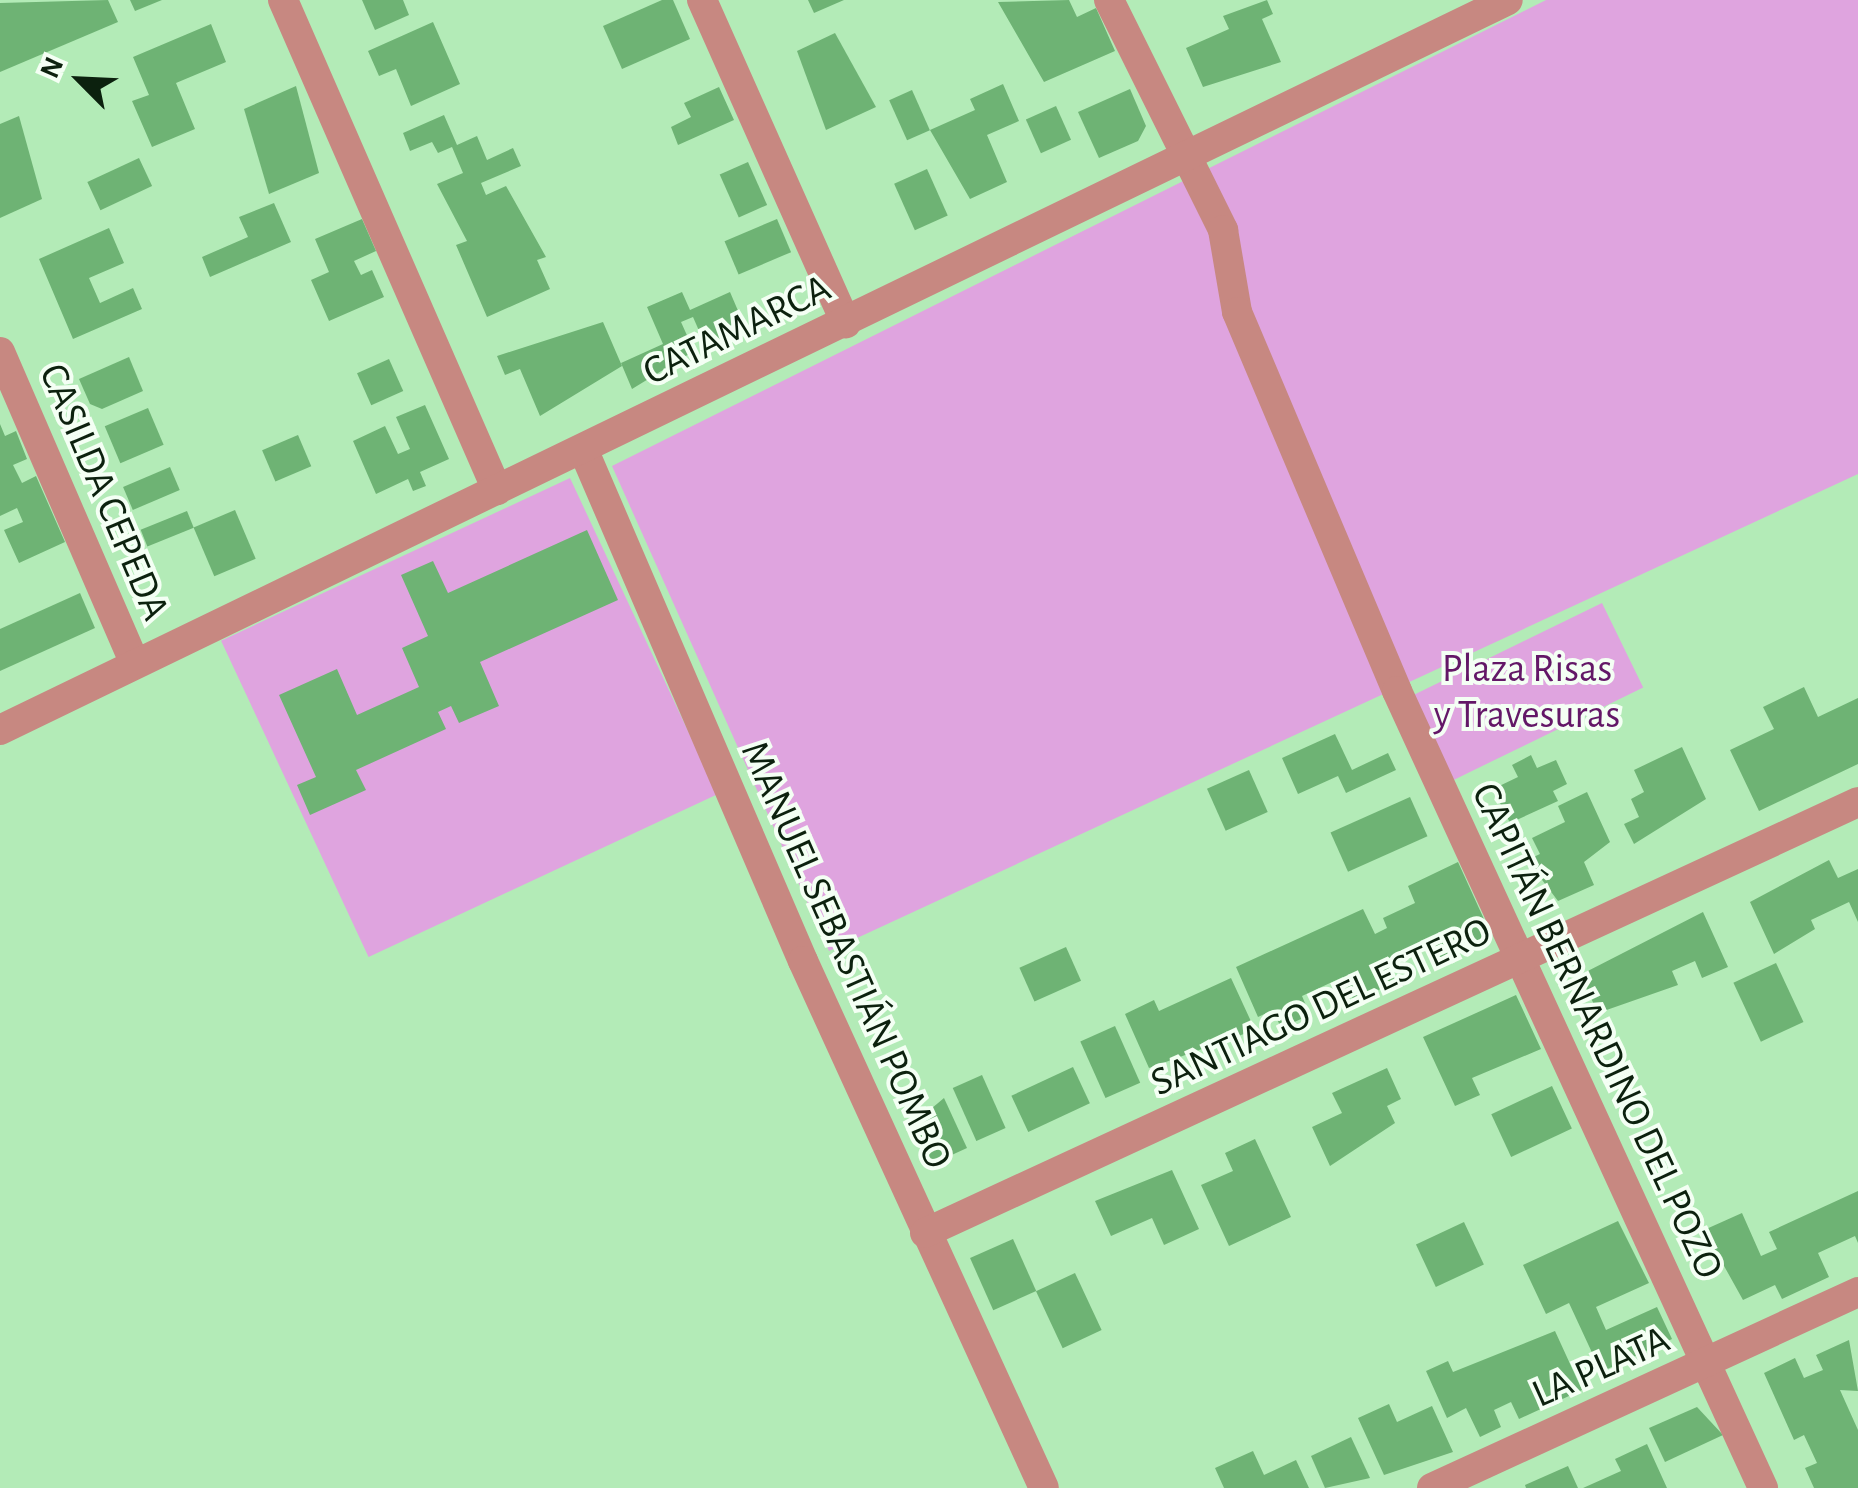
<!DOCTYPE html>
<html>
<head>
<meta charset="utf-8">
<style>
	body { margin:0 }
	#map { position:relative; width:1858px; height:1488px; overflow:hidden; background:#b3ebb7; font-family:"Alegreya Sans",sans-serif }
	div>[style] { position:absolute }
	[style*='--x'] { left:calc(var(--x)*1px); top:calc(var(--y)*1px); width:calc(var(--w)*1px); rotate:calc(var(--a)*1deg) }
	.green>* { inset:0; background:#dfa4df; transform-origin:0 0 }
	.building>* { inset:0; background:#6eb374; transform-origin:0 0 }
	.street>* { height:30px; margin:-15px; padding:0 15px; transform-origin:15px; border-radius:15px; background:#c78881 }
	span { translate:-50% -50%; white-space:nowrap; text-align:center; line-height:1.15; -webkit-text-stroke:8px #f4fff4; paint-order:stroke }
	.street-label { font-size:40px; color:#0c210e }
	.park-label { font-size:40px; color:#631767 }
	.north { position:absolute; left:30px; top:30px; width:100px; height:100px; -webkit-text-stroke:8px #f4fff4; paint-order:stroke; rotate:294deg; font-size:28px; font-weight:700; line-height:40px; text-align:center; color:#0c210e }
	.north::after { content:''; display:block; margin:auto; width:35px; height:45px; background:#0c210e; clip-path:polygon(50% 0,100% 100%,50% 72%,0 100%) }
</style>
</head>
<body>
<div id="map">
	<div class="green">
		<div style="clip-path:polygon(1546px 0,1858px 0,1858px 474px,829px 951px,612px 466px)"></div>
		<div style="left:570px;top:478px;width:349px;height:385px;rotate:65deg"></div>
		<div style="left:1602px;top:603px;width:94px;height:212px;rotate:64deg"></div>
	</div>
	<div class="building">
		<div style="clip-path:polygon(108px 0,118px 22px,0 72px,0 3px)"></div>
		<div style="clip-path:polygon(130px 0,162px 0,135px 11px)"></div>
		<div style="clip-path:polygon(362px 0,403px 0,409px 15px,375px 30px)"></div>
		<div style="clip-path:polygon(662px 0,673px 0,690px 39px,622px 69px,603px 26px)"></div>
		<div style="clip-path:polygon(808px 0,844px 0,814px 13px)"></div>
		<div style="clip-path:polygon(1069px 0,1077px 17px,1096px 8px,1115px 51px,1044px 82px,998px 2px)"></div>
		<div style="clip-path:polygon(1267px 0,1273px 14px,1262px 19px,1281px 62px,1203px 87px,1186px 48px,1229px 29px,1223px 16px)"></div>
		<div style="clip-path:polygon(433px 22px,460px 84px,411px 106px,396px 69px,379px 76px,368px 51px)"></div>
		<div style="clip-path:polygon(211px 24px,226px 62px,176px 83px,195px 129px,152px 147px,132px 101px,149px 95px,133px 57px)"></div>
		<div style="clip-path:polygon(835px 33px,876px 107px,826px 130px,797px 51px)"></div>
		<div style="clip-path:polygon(1003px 84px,1019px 121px,987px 135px,1007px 182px,970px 199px,930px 130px,975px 110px,970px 99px)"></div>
		<div style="clip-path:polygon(296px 86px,319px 173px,269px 194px,244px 109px)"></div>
		<div style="clip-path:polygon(719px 87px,734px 120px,678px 145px,671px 127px,691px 117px,684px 103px)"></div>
		<div style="clip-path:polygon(1130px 89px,1146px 126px,1138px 141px,1099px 158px,1078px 112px)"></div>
		<div style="left:912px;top:90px;width:44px;height:25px;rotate:66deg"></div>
		<div style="left:1056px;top:106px;width:37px;height:33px;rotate:66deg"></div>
		<div style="clip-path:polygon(444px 115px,457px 145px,477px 136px,487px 160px,513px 148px,521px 166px,481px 183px,486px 195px,506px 186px,546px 257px,537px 260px,550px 289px,487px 317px,456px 245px,467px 241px,437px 184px,463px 173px,452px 147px,438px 153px,432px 142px,410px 151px,403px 133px)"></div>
		<div style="clip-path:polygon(19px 116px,42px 199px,0 218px,0 124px)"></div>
		<div style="left:139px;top:158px;width:31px;height:57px;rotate:65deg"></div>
		<div style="left:748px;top:162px;width:47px;height:31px;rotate:66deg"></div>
		<div style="left:927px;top:169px;width:51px;height:36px;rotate:66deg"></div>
		<div style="clip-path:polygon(274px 203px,291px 242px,210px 277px,202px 257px,248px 237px,239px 217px)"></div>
		<div style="clip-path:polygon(362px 219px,376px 251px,354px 261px,361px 275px,372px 270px,384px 297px,329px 321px,311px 280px,329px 272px,315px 239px)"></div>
		<div style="left:777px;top:219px;width:36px;height:57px;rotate:67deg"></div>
		<div style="clip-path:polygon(109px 228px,124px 263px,89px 278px,100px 303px,133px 288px,142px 309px,73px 339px,39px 259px)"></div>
		<div style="clip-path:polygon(682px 292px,690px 310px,730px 292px,742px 320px,725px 328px,730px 340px,707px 349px,693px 317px,681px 322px,694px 351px,632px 389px,621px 363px,663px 344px,647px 307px)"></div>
		<div style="clip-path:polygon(603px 322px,622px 366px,540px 416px,520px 369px,505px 375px,497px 356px)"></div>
		<div style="clip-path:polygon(129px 357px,143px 391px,102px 409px,90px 404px,79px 379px)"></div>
		<div style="left:389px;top:359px;width:35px;height:35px;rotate:66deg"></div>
		<div style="clip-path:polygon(425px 405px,449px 459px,420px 472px,426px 486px,413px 491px,408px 479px,376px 494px,353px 441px,385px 426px,398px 454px,410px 449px,396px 417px)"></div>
		<div style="left:148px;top:408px;width:40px;height:47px;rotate:67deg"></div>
		<div style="clip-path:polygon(0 424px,5px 436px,16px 431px,27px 459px,13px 465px,22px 483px,36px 476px,65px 542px,19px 563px,4px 530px,23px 522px,17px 508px,0 516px)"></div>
		<div style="left:298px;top:435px;width:34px;height:39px;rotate:67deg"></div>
		<div style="left:170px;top:467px;width:25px;height:51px;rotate:67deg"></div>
		<div style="left:235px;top:510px;width:53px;height:45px;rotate:67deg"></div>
		<div style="left:187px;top:511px;width:18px;height:50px;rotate:68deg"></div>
		<div style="clip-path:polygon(587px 530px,618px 600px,480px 662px,499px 706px,459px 723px,451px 706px,438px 712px,446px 729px,356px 770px,366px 790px,310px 815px,297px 785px,316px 777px,279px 695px,337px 669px,357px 715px,419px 687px,402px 648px,428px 636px,401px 575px,433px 561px,448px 593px)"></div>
		<div style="clip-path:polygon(80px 593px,95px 628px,0 671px,0 629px)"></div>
		<div style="clip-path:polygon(1804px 687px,1818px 717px,1858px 698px,1858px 764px,1759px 811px,1730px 750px,1774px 729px,1763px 707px)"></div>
		<div style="clip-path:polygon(1335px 734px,1352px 770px,1388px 753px,1396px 770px,1346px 793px,1338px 776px,1298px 794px,1282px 758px)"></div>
		<div style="clip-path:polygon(1682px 747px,1706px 799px,1634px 844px,1624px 824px,1639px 817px,1631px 799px,1644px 792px,1634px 770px)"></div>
		<div style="clip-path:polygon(1531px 755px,1537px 768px,1556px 760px,1567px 784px,1553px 791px,1558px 801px,1510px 823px,1493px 789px,1518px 777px,1512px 765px)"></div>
		<div style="left:1249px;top:770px;width:46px;height:46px;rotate:66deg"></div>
		<div style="clip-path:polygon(1587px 792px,1610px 842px,1584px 862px,1594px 885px,1558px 901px,1527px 860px,1540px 854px,1532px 838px,1565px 822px,1558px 806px)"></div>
		<div style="left:1410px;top:797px;width:43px;height:87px;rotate:66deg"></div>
		<div style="clip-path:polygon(1829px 860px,1838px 878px,1858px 869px,1858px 922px,1849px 902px,1811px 920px,1815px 929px,1774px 954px,1750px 902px)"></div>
		<div style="clip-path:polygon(1458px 862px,1488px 928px,1482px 940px,1441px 959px,1435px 945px,1389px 966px,1396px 982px,1354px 1001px,1343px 977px,1302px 996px,1310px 1015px,1281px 1028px,1273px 1010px,1258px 1017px,1236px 967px,1363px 909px,1375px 934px,1387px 928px,1383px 918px,1415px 903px,1408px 886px)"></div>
		<div style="clip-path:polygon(1703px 912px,1728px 967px,1702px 978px,1695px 961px,1672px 971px,1678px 985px,1598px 1013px,1580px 975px)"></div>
		<div style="left:1066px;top:947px;width:37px;height:51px;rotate:66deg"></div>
		<div style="left:1776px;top:963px;width:65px;height:47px;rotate:65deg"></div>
		<div style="clip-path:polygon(1231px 978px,1255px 1030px,1149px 1068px,1125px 1014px,1154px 1000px,1159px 1011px)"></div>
		<div style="clip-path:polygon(1516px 995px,1541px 1049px,1472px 1078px,1480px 1095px,1455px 1106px,1423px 1037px)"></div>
		<div style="left:1115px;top:1026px;width:62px;height:38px;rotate:66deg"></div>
		<div style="left:1073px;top:1067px;width:40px;height:68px;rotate:65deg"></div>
		<div style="clip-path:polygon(1387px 1068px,1401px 1099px,1387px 1106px,1395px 1123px,1330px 1166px,1312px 1127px,1342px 1113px,1332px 1093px)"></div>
		<div style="left:982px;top:1075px;width:58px;height:32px;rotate:66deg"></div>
		<div style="left:1552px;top:1086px;width:47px;height:67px;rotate:65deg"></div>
		<div style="clip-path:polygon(944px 1098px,967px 1148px,932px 1164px,913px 1124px)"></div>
		<div style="clip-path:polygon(1255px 1139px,1291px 1217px,1229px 1246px,1201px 1185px,1233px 1171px,1225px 1153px)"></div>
		<div style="clip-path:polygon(1172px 1170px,1199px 1229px,1164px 1245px,1152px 1218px,1111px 1236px,1095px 1201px)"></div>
		<div style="clip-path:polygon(1858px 1191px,1858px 1243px,1855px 1236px,1818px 1253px,1829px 1277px,1782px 1299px,1775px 1285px,1743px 1300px,1704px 1230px,1742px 1213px,1761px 1256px,1777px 1249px,1769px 1232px)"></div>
		<div style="clip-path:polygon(1618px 1221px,1649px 1283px,1596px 1307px,1606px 1330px,1657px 1307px,1672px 1339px,1601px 1372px,1569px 1303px,1546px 1314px,1523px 1265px)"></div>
		<div style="left:1464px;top:1222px;width:47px;height:53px;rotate:65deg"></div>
		<div style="left:1013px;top:1239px;width:57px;height:47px;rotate:66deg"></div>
		<div style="left:1075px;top:1273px;width:63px;height:43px;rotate:65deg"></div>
		<div style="clip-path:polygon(1555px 1331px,1582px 1390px,1519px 1419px,1511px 1402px,1494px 1410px,1501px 1427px,1480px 1437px,1466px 1408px,1447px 1418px,1426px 1371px,1448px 1361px,1453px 1372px)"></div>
		<div style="clip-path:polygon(1849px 1340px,1858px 1391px,1840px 1390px,1858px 1430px,1858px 1488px,1814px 1488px,1805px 1468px,1817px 1463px,1804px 1435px,1794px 1440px,1764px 1373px,1795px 1358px,1804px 1378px,1823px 1370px,1816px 1355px)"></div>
		<div style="clip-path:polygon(1389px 1404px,1397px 1422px,1432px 1406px,1453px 1452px,1384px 1475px,1358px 1418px)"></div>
		<div style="clip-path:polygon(1697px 1407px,1723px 1435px,1665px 1462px,1649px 1428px)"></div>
		<div style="clip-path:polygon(1351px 1437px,1370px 1478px,1325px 1488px,1311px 1456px)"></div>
		<div style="clip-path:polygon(1647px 1444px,1667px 1488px,1583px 1488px,1621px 1471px,1615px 1459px)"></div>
		<div style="clip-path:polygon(1253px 1451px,1264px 1475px,1296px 1460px,1309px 1488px,1224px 1488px,1215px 1468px)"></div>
		<div style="clip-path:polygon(1568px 1466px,1578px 1488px,1526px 1488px,1525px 1485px)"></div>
	</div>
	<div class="street">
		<div style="--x:283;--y:0;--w:535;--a:66.41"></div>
		<div style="--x:702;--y:0;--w:354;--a:66"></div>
		<div style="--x:1109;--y:0;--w:257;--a:63.6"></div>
		<div style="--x:1223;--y:230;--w:83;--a:80.3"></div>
		<div style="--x:1237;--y:312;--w:411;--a:67.1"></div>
		<div style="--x:1397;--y:691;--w:877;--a:65.33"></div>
		<div style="--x:0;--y:352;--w:340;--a:66.6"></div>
		<div style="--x:583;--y:449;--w:557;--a:66.75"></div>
		<div style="--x:803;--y:961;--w:579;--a:65.43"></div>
		<div style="--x:0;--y:730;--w:1675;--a:-25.83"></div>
		<div style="--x:925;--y:1233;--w:1028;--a:-24.79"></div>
		<div style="--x:1432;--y:1488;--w:469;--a:-24.7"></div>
	</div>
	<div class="street-label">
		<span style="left:737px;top:330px;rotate:-26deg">CATAMARCA</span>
		<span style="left:104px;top:492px;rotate:67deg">CASILDA CEPEDA</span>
		<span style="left:846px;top:955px;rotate:66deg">MANUEL SEBASTIÁN POMBO</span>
		<span style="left:1321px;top:1007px;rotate:-25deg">SANTIAGO DEL ESTERO</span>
		<span style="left:1597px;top:1031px;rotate:65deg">CAPITÁN BERNARDINO DEL POZO</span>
		<span style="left:1601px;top:1367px;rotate:-24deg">LA PLATA</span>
	</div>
	<div class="park-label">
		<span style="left:1527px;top:692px">Plaza Risas<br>y Travesuras</span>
	</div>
	<div class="north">N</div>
</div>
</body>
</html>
